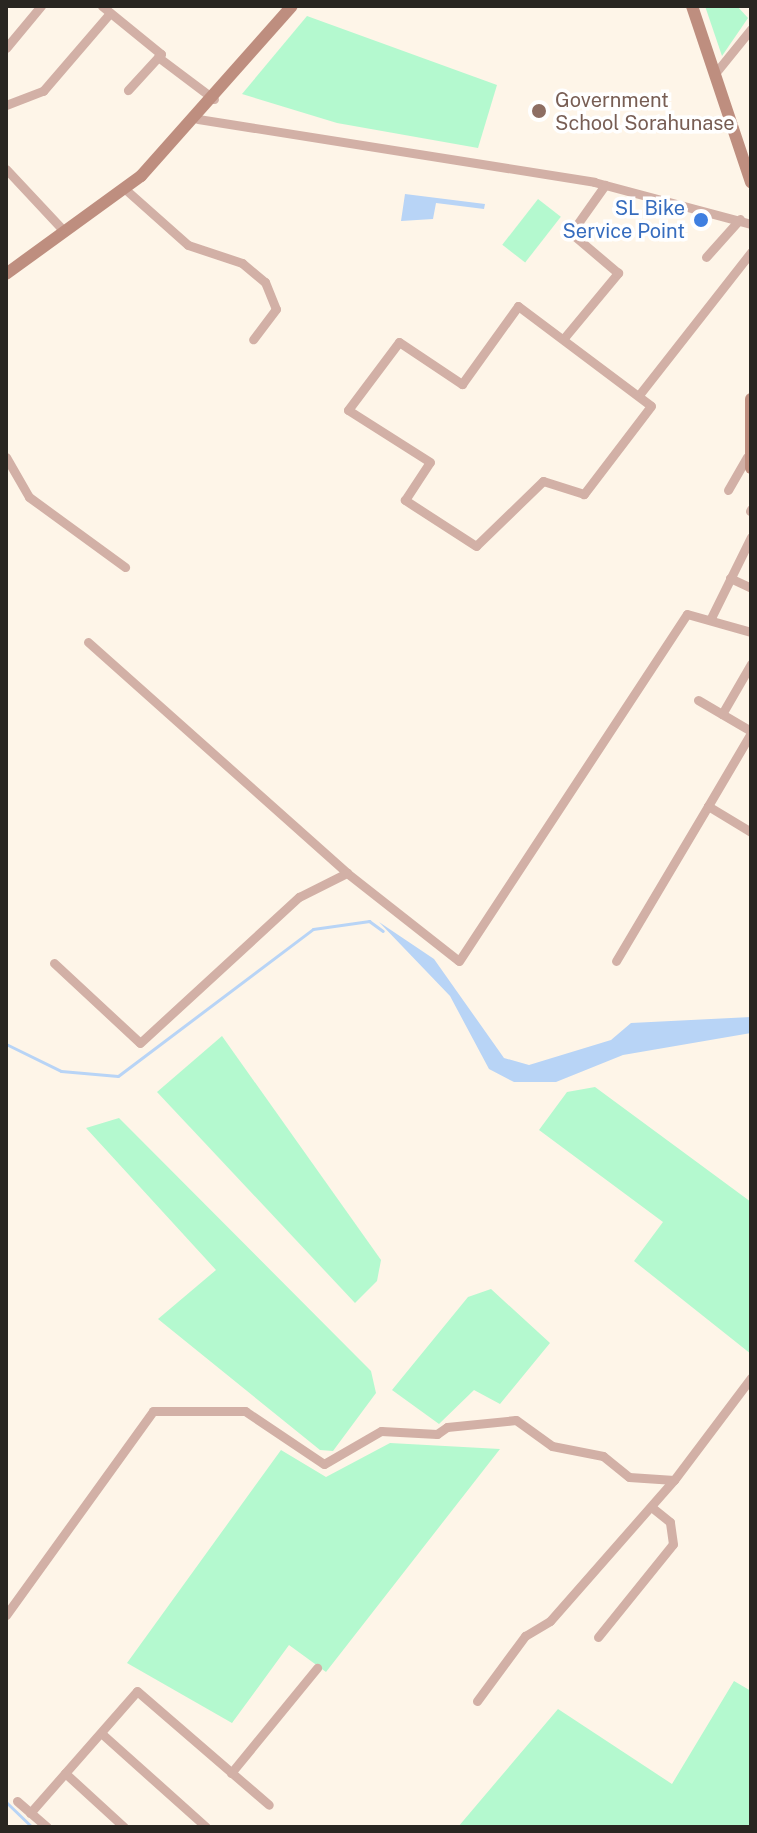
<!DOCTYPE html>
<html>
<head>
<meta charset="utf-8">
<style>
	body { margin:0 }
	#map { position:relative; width:757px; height:1833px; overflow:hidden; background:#fef5e8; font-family:"Public Sans",sans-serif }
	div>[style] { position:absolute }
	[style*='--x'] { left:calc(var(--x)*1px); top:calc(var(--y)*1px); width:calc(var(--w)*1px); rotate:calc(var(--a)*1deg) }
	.green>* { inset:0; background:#b4f9cf; transform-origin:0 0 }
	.water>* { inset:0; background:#b8d4f6 }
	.stream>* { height:3px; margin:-1.5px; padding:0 1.5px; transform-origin:1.5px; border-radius:1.5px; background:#b8d4f6 }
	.street>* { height:9px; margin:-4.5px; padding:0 4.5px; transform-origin:4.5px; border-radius:4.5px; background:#d2b0a6 }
	.secondary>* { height:12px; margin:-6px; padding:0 6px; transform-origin:6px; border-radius:6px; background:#be8e7f }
	.dots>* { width:22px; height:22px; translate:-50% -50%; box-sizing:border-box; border:4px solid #fff; border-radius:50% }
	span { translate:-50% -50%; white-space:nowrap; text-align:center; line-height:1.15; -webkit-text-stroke:7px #fff; paint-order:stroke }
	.education-label { font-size:20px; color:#785e54 }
	.left { translate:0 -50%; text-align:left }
	.shop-label { font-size:20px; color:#366cbe }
	.right { translate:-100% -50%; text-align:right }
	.frame { position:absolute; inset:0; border:8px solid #292621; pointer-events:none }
</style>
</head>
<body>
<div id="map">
	<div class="green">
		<div style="clip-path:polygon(705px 6px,737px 6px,748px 18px,722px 56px)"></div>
		<div style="clip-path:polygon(307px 16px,497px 85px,478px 148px,337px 123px,242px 94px)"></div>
		<div style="left:538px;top:199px;width:29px;height:58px;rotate:38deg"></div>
		<div style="clip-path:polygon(222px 1036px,381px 1260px,377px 1281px,355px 1303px,157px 1092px)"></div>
		<div style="clip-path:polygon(595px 1087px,751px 1202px,751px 1354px,634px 1261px,663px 1222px,539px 1130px,567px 1092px)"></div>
		<div style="clip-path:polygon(119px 1118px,371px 1371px,376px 1393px,333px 1451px,320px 1450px,158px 1319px,216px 1270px,86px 1128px)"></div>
		<div style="clip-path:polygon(491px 1289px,550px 1343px,500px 1404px,474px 1390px,439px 1424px,392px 1390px,468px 1297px)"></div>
		<div style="clip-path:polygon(390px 1443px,500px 1449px,326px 1672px,289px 1645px,232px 1723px,127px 1663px,281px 1450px,326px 1477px)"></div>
		<div style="clip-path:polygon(734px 1681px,751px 1691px,751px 1827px,458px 1827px,558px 1709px,672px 1784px)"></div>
	</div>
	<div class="water">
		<div style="clip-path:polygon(405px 194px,485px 204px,484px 209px,436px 203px,433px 219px,401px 221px)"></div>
		<div style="clip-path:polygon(379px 922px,434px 959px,504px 1058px,529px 1065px,611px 1040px,631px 1023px,751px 1017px,751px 1033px,623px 1055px,556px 1082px,514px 1082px,489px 1069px,450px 996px)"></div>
	</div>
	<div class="stream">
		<div style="--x:6;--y:1044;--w:61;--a:26.1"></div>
		<div style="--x:61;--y:1071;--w:57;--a:5"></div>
		<div style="--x:118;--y:1076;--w:244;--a:-37"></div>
		<div style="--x:313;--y:929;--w:57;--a:-8.1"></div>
		<div style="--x:369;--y:921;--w:17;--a:36"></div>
		<div style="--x:6;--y:1802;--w:36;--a:44"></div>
	</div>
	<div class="street">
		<div style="--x:102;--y:6;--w:76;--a:39.1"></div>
		<div style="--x:161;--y:54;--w:49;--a:132.5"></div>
		<div style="--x:6;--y:48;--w:55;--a:-50.2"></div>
		<div style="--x:158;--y:57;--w:70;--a:36.9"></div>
		<div style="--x:717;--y:71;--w:54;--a:-51"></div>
		<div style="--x:6;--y:105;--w:40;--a:-21"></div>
		<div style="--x:43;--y:91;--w:103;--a:-49.3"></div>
		<div style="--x:198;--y:119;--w:401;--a:9"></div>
		<div style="--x:594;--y:182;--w:163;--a:15"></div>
		<div style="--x:6;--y:169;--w:85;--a:46.9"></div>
		<div style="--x:125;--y:189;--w:84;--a:41.6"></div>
		<div style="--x:188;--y:245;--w:57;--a:18.4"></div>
		<div style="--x:242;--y:263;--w:30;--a:40"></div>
		<div style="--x:265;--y:282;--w:29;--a:68"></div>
		<div style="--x:276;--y:309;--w:38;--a:127"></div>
		<div style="--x:706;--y:257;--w:51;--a:-48.2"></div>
		<div style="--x:518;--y:306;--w:166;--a:36.9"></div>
		<div style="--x:651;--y:406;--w:111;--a:127.3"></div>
		<div style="--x:584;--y:494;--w:43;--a:-162.4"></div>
		<div style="--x:543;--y:481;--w:93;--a:135.9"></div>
		<div style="--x:476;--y:546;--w:85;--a:-147.1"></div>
		<div style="--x:405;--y:500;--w:45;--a:-56.7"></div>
		<div style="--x:430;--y:462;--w:97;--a:-147.6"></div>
		<div style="--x:348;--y:410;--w:85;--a:-53.1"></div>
		<div style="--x:399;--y:342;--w:76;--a:33.7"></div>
		<div style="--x:462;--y:384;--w:96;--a:-54.3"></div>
		<div style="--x:564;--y:338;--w:85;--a:-50.3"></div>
		<div style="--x:618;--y:273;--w:62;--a:-139.6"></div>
		<div style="--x:571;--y:233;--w:59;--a:-54.7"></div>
		<div style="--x:639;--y:395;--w:182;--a:-51.9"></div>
		<div style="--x:6;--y:457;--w:46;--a:60.1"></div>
		<div style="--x:29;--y:497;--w:119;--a:36.1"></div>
		<div style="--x:728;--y:490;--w:38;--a:-60"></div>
		<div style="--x:750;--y:511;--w:2;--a:-63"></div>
		<div style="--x:730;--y:578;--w:23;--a:25"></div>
		<div style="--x:711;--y:618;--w:90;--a:-63.7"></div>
		<div style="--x:88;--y:642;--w:347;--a:41.7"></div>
		<div style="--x:347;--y:873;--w:142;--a:38.2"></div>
		<div style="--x:459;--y:961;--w:415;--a:-56.7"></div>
		<div style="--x:687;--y:614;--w:66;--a:15.7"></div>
		<div style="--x:698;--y:700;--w:61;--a:30.3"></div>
		<div style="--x:722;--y:714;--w:58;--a:-59.9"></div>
		<div style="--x:751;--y:733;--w:85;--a:120.5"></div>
		<div style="--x:708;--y:806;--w:50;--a:31.2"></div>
		<div style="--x:616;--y:961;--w:180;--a:-59.3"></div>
		<div style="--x:54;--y:963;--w:117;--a:42.9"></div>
		<div style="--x:140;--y:1043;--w:216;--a:-42.6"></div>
		<div style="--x:299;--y:897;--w:54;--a:-26.6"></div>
		<div style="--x:6;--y:1615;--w:251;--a:-54.2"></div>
		<div style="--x:153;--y:1411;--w:92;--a:0"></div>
		<div style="--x:245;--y:1411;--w:95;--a:33.9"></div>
		<div style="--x:324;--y:1464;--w:66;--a:-30.1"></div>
		<div style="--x:381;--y:1431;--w:56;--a:3.1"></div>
		<div style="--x:437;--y:1434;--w:12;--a:-35"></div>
		<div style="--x:447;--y:1427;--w:69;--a:-5.8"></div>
		<div style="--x:516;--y:1420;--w:44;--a:35.8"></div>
		<div style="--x:552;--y:1446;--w:52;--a:11.1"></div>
		<div style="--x:603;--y:1456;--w:33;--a:39"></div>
		<div style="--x:629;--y:1477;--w:45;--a:3.8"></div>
		<div style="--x:674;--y:1480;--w:128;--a:-53"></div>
		<div style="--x:598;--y:1637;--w:119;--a:-51.1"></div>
		<div style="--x:673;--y:1544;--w:22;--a:-98"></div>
		<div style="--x:670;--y:1522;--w:22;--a:-141"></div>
		<div style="--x:477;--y:1701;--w:81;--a:-53.6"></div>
		<div style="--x:525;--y:1636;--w:29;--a:-31"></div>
		<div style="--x:550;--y:1621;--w:188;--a:-48.7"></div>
		<div style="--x:101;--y:1733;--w:141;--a:41.8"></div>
		<div style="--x:65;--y:1773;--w:80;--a:42.5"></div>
		<div style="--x:231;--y:1773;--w:136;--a:-50.7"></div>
		<div style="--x:17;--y:1801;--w:40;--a:41"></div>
		<div style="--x:30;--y:1813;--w:162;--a:-48.7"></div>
		<div style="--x:137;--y:1691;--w:174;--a:40.8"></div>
	</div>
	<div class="secondary">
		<div style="--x:692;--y:6;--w:186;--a:71.5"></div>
		<div style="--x:6;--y:274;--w:167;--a:-36"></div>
		<div style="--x:141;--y:176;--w:227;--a:-48.4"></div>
		<div style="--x:751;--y:399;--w:69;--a:90"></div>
	</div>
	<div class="dots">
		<div style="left:539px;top:111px;background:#8d6e63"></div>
		<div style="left:701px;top:220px;background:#3f7fe0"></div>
	</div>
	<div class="education-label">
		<span class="left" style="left:555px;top:112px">Government<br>School Sorahunase</span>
	</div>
	<div class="shop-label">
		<span class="right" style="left:685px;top:220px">SL Bike<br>Service Point</span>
	</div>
	<div class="frame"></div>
</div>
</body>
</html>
